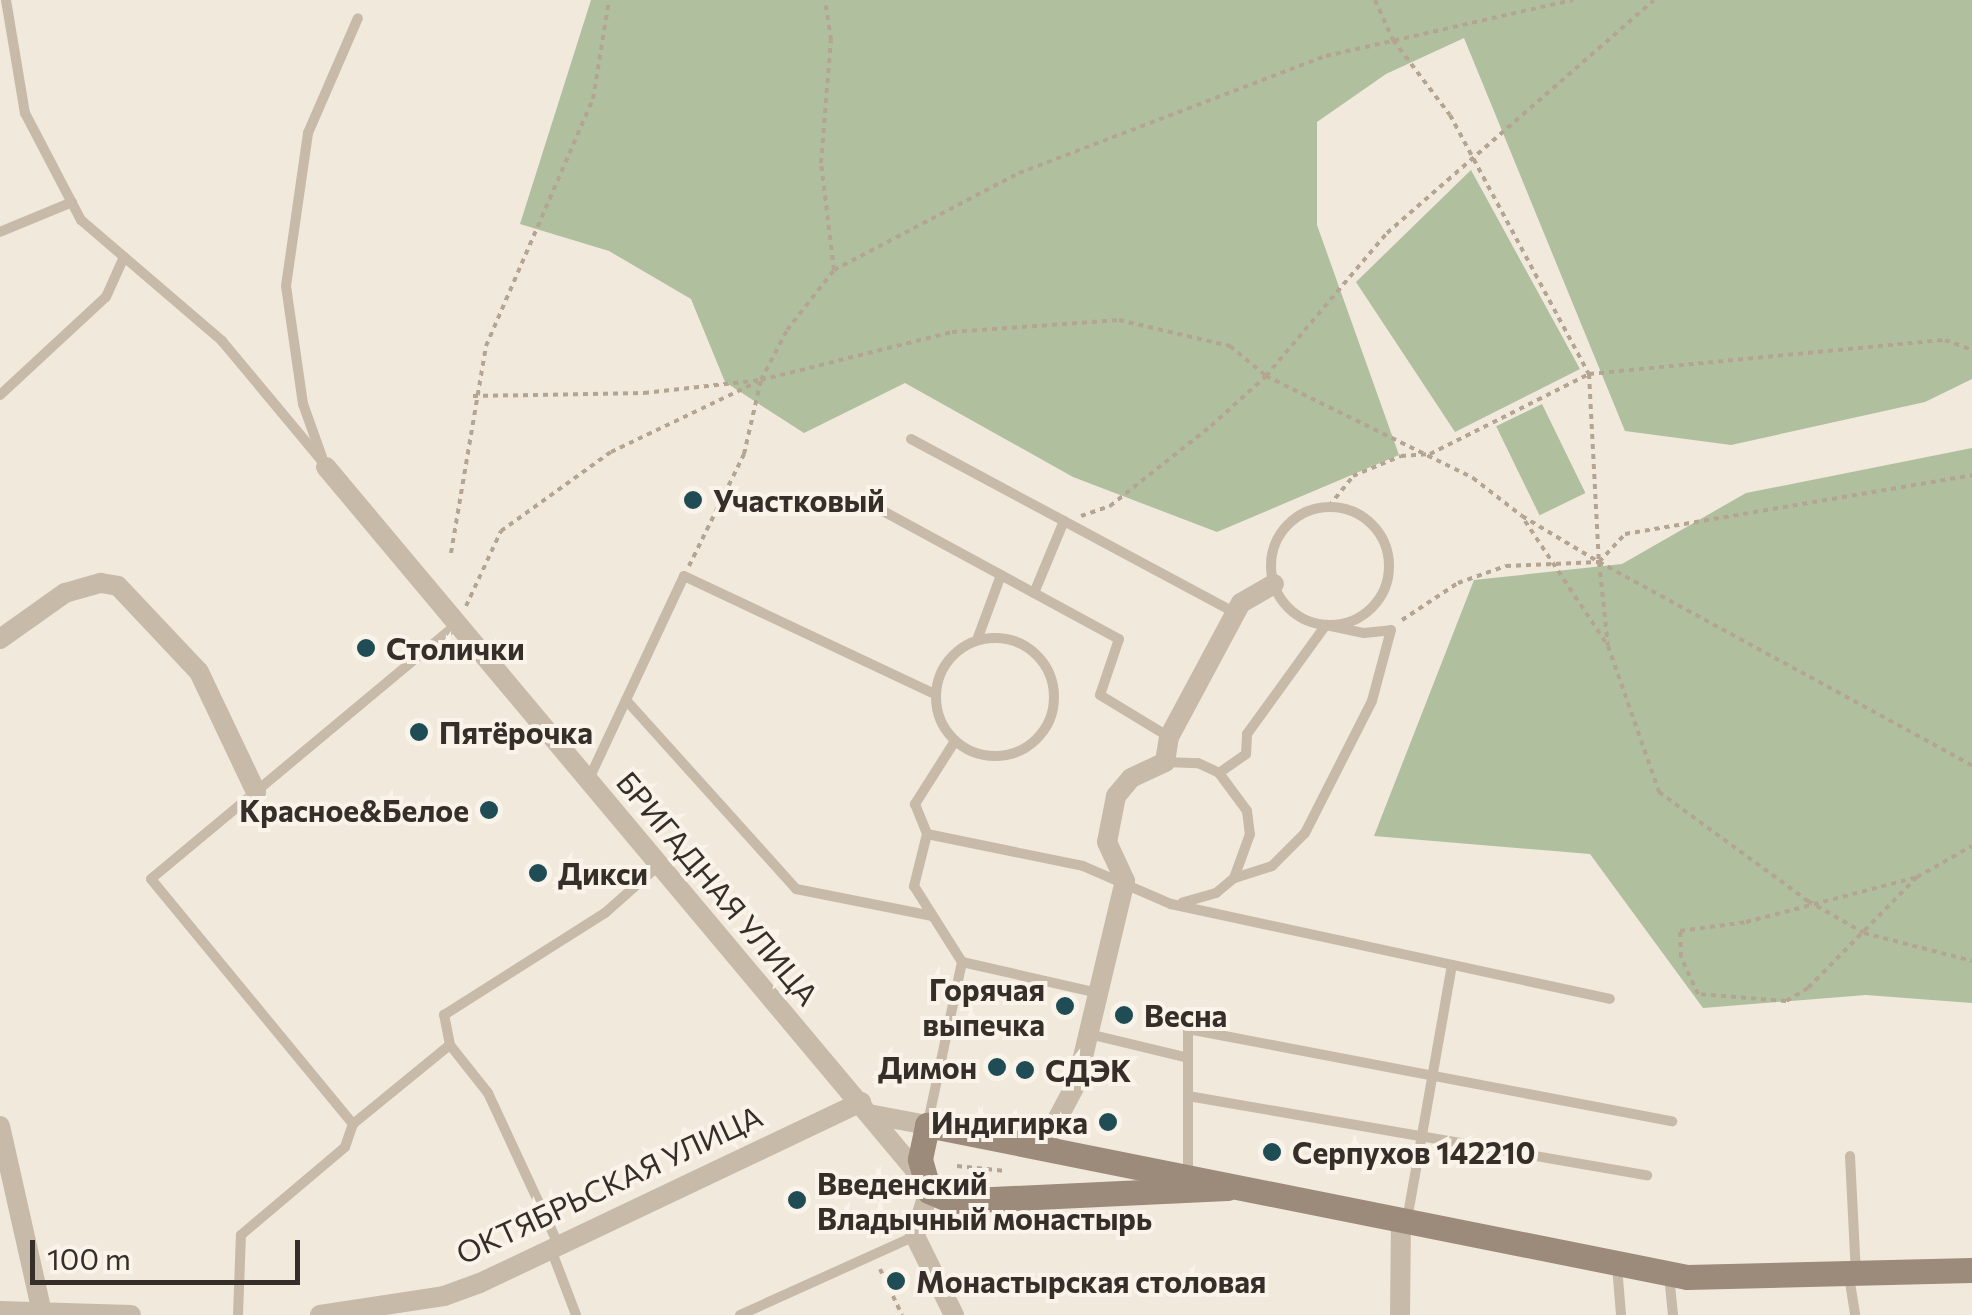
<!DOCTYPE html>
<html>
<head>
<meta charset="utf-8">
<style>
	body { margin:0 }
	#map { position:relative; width:1972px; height:1315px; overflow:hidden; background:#f1e9dc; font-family:Commissioner,sans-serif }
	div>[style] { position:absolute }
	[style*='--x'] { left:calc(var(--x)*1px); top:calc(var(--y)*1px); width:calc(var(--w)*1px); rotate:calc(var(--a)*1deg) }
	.green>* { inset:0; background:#b0bf9d; transform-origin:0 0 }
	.path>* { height:4px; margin-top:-2px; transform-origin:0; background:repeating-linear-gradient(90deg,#b4a593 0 5px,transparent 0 10px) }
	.lane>* { height:10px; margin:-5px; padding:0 5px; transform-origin:5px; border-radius:5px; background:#c8baa9 }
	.lane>.ring { margin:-5px; padding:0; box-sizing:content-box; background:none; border:10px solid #c8baa9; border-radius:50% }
	.street>* { height:20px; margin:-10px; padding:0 10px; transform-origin:10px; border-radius:10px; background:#c8baa9 }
	.secondary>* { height:25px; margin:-12.5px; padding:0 12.5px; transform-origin:12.5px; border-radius:12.5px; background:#9c8a7a }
	.dots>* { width:28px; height:28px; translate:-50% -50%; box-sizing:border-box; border:5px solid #f9f3e9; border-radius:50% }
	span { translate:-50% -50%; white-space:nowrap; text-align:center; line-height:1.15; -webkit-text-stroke:8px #f9f3e9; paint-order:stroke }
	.poi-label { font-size:30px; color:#362e28; font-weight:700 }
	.left { translate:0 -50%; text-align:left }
	.right { translate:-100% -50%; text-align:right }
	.street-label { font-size:30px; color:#362e28 }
	.scale { position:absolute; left:30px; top:1240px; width:270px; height:45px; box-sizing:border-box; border:5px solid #362e28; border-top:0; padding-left:12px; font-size:30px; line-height:35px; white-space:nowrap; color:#362e28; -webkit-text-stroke:8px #f9f3e9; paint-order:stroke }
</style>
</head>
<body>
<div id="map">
	<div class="green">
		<div style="clip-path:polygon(591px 0,1972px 0,1972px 379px,1925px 402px,1731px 445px,1625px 431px,1464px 38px,1386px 74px,1317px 122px,1317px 225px,1399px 455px,1217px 532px,1073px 477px,905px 383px,804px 433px,725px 382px,691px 299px,609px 251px,520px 224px)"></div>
		<div style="clip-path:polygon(1471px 170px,1580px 369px,1455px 432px,1356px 282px)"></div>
		<div style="left:1542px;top:404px;width:99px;height:51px;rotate:64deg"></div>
		<div style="clip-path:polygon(1972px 448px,1972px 1003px,1866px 995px,1703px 1008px,1590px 854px,1374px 836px,1474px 580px,1622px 564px,1746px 493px)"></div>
	</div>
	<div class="path">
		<div style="--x:1375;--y:0;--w:44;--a:65.8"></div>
		<div style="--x:1393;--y:40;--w:94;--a:52.8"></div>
		<div style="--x:1450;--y:115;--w:294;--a:61.8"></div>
		<div style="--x:1589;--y:374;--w:188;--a:87"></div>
		<div style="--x:1599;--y:562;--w:425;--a:28.6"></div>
		<div style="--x:834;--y:270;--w:209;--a:-27.7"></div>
		<div style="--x:1019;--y:173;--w:329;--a:-20.9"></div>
		<div style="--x:1326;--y:56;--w:253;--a:-12.8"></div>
		<div style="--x:473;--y:396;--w:171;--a:-1"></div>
		<div style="--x:644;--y:393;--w:118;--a:-6.3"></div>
		<div style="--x:761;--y:380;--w:197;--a:-14.1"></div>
		<div style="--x:952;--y:332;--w:167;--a:-4.1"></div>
		<div style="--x:1119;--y:320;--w:114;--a:13.2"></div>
		<div style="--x:1230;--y:346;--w:47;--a:39.8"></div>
		<div style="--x:1266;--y:376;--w:231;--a:26.2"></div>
		<div style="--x:1473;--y:478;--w:62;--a:37.8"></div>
		<div style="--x:1522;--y:516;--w:90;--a:30.9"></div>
		<div style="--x:1329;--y:506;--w:38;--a:-51"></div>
		<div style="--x:1353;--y:476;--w:52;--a:-22.6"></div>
		<div style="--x:1401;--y:456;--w:29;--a:-4"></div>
		<div style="--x:1430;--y:454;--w:178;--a:-26.7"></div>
		<div style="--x:1589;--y:374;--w:358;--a:-5.5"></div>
		<div style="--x:1945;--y:340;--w:29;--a:20"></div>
		<div style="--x:1081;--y:516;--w:31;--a:-19"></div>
		<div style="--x:1110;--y:506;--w:129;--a:-38.4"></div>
		<div style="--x:1211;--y:426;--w:74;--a:-42.3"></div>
		<div style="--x:1266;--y:376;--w:187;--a:-49.8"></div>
		<div style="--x:1387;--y:233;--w:354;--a:-41.1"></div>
		<div style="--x:1525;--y:521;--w:150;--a:56.4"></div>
		<div style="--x:451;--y:553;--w:210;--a:-80.4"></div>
		<div style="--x:486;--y:346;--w:269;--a:-66.6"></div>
		<div style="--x:593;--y:99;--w:100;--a:-80.8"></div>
		<div style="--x:1599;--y:562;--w:84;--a:83.9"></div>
		<div style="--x:1608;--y:646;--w:155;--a:70.7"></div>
		<div style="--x:1659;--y:792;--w:185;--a:36.2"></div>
		<div style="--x:1808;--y:901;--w:64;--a:29.7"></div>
		<div style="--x:1864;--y:933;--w:112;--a:14.5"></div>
		<div style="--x:689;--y:566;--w:125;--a:-63.8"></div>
		<div style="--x:744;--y:454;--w:76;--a:-77.1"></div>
		<div style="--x:761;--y:380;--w:56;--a:-62.5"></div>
		<div style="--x:787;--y:330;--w:76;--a:-51.9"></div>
		<div style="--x:834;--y:270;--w:108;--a:-96.9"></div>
		<div style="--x:821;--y:163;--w:123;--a:-85.4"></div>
		<div style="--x:831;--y:40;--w:40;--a:-98.5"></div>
		<div style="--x:466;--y:606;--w:83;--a:-65"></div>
		<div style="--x:501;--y:531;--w:135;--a:-35.7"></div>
		<div style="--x:611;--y:452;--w:162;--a:-25.6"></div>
		<div style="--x:1402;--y:620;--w:67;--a:-33.5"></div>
		<div style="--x:1458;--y:583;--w:51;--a:-19.5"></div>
		<div style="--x:1506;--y:566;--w:93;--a:-2.5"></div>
		<div style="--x:1599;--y:562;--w:38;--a:-47"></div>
		<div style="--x:1625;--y:534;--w:352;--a:-9.6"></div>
		<div style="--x:1917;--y:877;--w:156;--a:134.5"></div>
		<div style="--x:1808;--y:988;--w:26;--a:149"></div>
		<div style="--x:1786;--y:1001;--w:88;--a:-175.5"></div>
		<div style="--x:1698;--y:994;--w:41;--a:-114.7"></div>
		<div style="--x:1681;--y:957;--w:26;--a:-92"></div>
		<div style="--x:1680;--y:931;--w:67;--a:-7.8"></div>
		<div style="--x:1746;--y:922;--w:177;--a:-14.7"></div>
		<div style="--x:1917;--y:877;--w:63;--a:-29.4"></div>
		<div style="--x:957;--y:1166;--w:49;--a:5.8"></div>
		<div style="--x:880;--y:1269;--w:51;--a:64.4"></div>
	</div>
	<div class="lane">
		<div style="--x:6;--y:0;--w:115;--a:80.5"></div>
		<div style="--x:25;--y:113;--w:121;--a:62.4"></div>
		<div style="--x:81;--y:220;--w:186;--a:40.6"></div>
		<div style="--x:222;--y:341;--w:163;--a:50.2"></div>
		<div style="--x:0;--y:232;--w:78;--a:-22.6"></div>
		<div style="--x:0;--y:395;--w:144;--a:-42.8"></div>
		<div style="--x:106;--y:297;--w:44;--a:-65.8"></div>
		<div style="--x:911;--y:439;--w:368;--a:28.2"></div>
		<div style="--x:322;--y:457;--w:56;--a:-109.7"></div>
		<div style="--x:303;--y:404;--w:119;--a:-98.2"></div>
		<div style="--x:286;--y:286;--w:155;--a:-81.8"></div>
		<div style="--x:308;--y:133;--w:125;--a:-66.5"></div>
		<div style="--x:872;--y:505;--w:281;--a:28.5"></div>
		<div style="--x:1119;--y:639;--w:59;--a:108.7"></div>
		<div style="--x:1100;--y:695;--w:81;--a:31.3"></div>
		<div class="ring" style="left:1271px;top:507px;width:108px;height:108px"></div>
		<div style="--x:1034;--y:593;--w:78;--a:-67.4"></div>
		<div style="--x:457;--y:624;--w:398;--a:140.2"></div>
		<div style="--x:151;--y:879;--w:318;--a:50.5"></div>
		<div style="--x:353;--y:1124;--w:125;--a:-39.2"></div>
		<div style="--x:450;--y:1045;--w:31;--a:-101"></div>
		<div style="--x:444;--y:1015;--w:191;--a:-32.4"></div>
		<div style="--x:605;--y:913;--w:72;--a:-41.6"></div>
		<div class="ring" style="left:936px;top:638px;width:108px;height:108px"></div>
		<div style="--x:977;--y:640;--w:69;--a:-69.7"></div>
		<div style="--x:626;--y:700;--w:254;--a:48"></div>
		<div style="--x:796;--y:889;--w:139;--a:11.2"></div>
		<div style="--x:955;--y:741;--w:75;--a:122.4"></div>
		<div style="--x:915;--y:804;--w:32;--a:68"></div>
		<div style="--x:927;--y:834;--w:159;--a:11.6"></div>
		<div style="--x:1083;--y:866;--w:96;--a:23.4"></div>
		<div style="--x:1171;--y:904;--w:449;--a:12.2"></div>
		<div style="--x:1165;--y:762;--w:33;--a:2"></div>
		<div style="--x:1198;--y:763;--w:23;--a:25"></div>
		<div style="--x:1219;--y:773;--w:47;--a:53.6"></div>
		<div style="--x:1247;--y:811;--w:23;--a:83"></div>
		<div style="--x:1250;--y:834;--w:47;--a:110"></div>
		<div style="--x:1234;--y:878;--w:23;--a:140"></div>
		<div style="--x:1216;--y:893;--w:35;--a:164"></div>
		<div style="--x:1219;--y:773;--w:33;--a:-35"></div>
		<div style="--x:1246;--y:754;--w:20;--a:-87"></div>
		<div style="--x:1247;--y:734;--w:135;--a:-54.1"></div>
		<div style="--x:1326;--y:625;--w:39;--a:12"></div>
		<div style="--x:1364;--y:633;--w:27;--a:-6"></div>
		<div style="--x:1391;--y:630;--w:73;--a:105"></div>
		<div style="--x:1372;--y:701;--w:148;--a:116.9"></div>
		<div style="--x:1305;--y:833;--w:47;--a:135"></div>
		<div style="--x:1272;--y:866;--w:40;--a:162"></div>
		<div style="--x:588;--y:781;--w:226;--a:-64.9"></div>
		<div style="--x:684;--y:576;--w:277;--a:25.2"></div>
		<div style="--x:927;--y:834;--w:54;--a:104"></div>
		<div style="--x:914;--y:886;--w:90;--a:57.7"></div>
		<div style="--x:962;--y:962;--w:139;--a:12.8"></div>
		<div style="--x:1089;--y:1034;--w:102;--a:13.6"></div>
		<div style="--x:450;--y:1045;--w:61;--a:51.6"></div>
		<div style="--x:488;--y:1093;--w:171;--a:65.1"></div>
		<div style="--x:1188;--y:1096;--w:466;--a:9.8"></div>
		<div style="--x:928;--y:1122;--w:164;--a:-78"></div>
		<div style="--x:1850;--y:1156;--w:118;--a:87.1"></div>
		<div style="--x:1188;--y:1176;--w:147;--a:-90"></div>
		<div style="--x:1188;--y:1029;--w:493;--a:10.8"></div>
		<div style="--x:1407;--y:1220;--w:259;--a:-80"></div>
		<div style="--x:552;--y:1252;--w:67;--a:69.1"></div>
		<div style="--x:1617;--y:1266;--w:49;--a:85.3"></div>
		<div style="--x:1669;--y:1275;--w:40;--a:84.3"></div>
		<div style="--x:1849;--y:1276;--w:39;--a:81"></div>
		<div style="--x:238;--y:1315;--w:80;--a:-87.9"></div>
		<div style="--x:241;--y:1235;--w:136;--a:-40.2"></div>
		<div style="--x:345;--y:1147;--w:24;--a:-71"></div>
		<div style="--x:740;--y:1315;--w:192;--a:-24.3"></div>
	</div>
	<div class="street">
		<div style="--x:326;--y:467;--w:926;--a:50.04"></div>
		<div style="--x:0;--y:639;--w:80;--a:-35.3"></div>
		<div style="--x:65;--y:593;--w:37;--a:-16"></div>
		<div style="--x:101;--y:583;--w:17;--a:10"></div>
		<div style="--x:118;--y:586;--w:118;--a:46.7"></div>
		<div style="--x:199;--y:672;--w:133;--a:64.6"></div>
		<div style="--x:874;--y:1115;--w:54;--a:10.7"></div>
		<div style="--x:0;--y:1126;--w:191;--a:77.3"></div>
		<div style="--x:1041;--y:1150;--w:77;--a:-62.1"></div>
		<div style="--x:1077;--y:1082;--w:207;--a:-76.6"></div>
		<div style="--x:1125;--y:881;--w:43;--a:-114.8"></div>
		<div style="--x:1107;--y:842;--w:47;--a:-78.9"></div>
		<div style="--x:1116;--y:796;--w:23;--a:-50"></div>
		<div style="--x:1131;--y:778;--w:38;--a:-25"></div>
		<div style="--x:1165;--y:762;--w:25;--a:-81"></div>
		<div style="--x:1169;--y:737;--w:152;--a:-61.8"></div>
		<div style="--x:1241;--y:603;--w:38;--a:-30"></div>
		<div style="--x:929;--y:1191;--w:47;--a:107.3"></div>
		<div style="--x:915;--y:1236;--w:88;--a:63.7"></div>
		<div style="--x:0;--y:1311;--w:131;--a:1.7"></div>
		<div style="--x:320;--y:1315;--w:125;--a:-8.7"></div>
		<div style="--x:444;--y:1296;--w:38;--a:-20"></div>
		<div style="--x:480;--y:1283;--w:422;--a:-25.4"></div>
		<div style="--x:1400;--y:1315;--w:91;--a:-89.4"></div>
	</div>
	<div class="secondary">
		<div style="--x:1227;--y:1188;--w:275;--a:177.3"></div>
		<div style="--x:952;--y:1201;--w:25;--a:-157"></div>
		<div style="--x:929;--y:1191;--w:33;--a:-106"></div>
		<div style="--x:920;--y:1159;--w:35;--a:-78"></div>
		<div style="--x:927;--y:1125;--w:775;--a:11.31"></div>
		<div style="--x:1687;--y:1277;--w:285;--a:-1.4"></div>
	</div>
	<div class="dots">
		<div style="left:693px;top:500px;background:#204d55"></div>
		<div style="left:366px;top:648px;background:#204d55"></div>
		<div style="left:419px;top:732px;background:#204d55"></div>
		<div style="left:489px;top:810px;background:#204d55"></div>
		<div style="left:538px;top:873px;background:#204d55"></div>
		<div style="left:1065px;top:1006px;background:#204d55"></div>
		<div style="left:1124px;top:1015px;background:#204d55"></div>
		<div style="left:997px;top:1067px;background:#204d55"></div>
		<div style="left:1025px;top:1070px;background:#204d55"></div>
		<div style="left:1108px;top:1122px;background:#204d55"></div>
		<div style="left:1272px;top:1152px;background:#204d55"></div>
		<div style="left:797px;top:1200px;background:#204d55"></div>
		<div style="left:896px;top:1281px;background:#204d55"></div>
	</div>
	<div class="poi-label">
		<span class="left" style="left:713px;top:500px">Участковый</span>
		<span class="left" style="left:386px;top:648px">Столички</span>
		<span class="left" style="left:439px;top:732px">Пятёрочка</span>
		<span class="right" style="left:469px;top:810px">Красное&amp;Белое</span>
		<span class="left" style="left:558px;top:873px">Дикси</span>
		<span class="right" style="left:1045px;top:1006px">Горячая<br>выпечка</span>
		<span class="left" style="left:1144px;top:1015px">Весна</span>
		<span class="right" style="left:977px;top:1067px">Димон</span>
		<span class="left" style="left:1045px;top:1070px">СДЭК</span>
		<span class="right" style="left:1088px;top:1122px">Индигирка</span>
		<span class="left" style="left:1292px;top:1152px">Серпухов 142210</span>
		<span class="left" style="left:817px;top:1200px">Введенский<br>Владычный монастырь</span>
		<span class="left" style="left:916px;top:1281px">Монастырская столовая</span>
	</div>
	<div class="street-label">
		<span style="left:718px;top:888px;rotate:50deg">БРИГАДНАЯ УЛИЦА</span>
		<span style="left:609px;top:1184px;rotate:-25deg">ОКТЯБРЬСКАЯ УЛИЦА</span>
	</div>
	<div class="scale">100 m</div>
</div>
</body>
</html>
